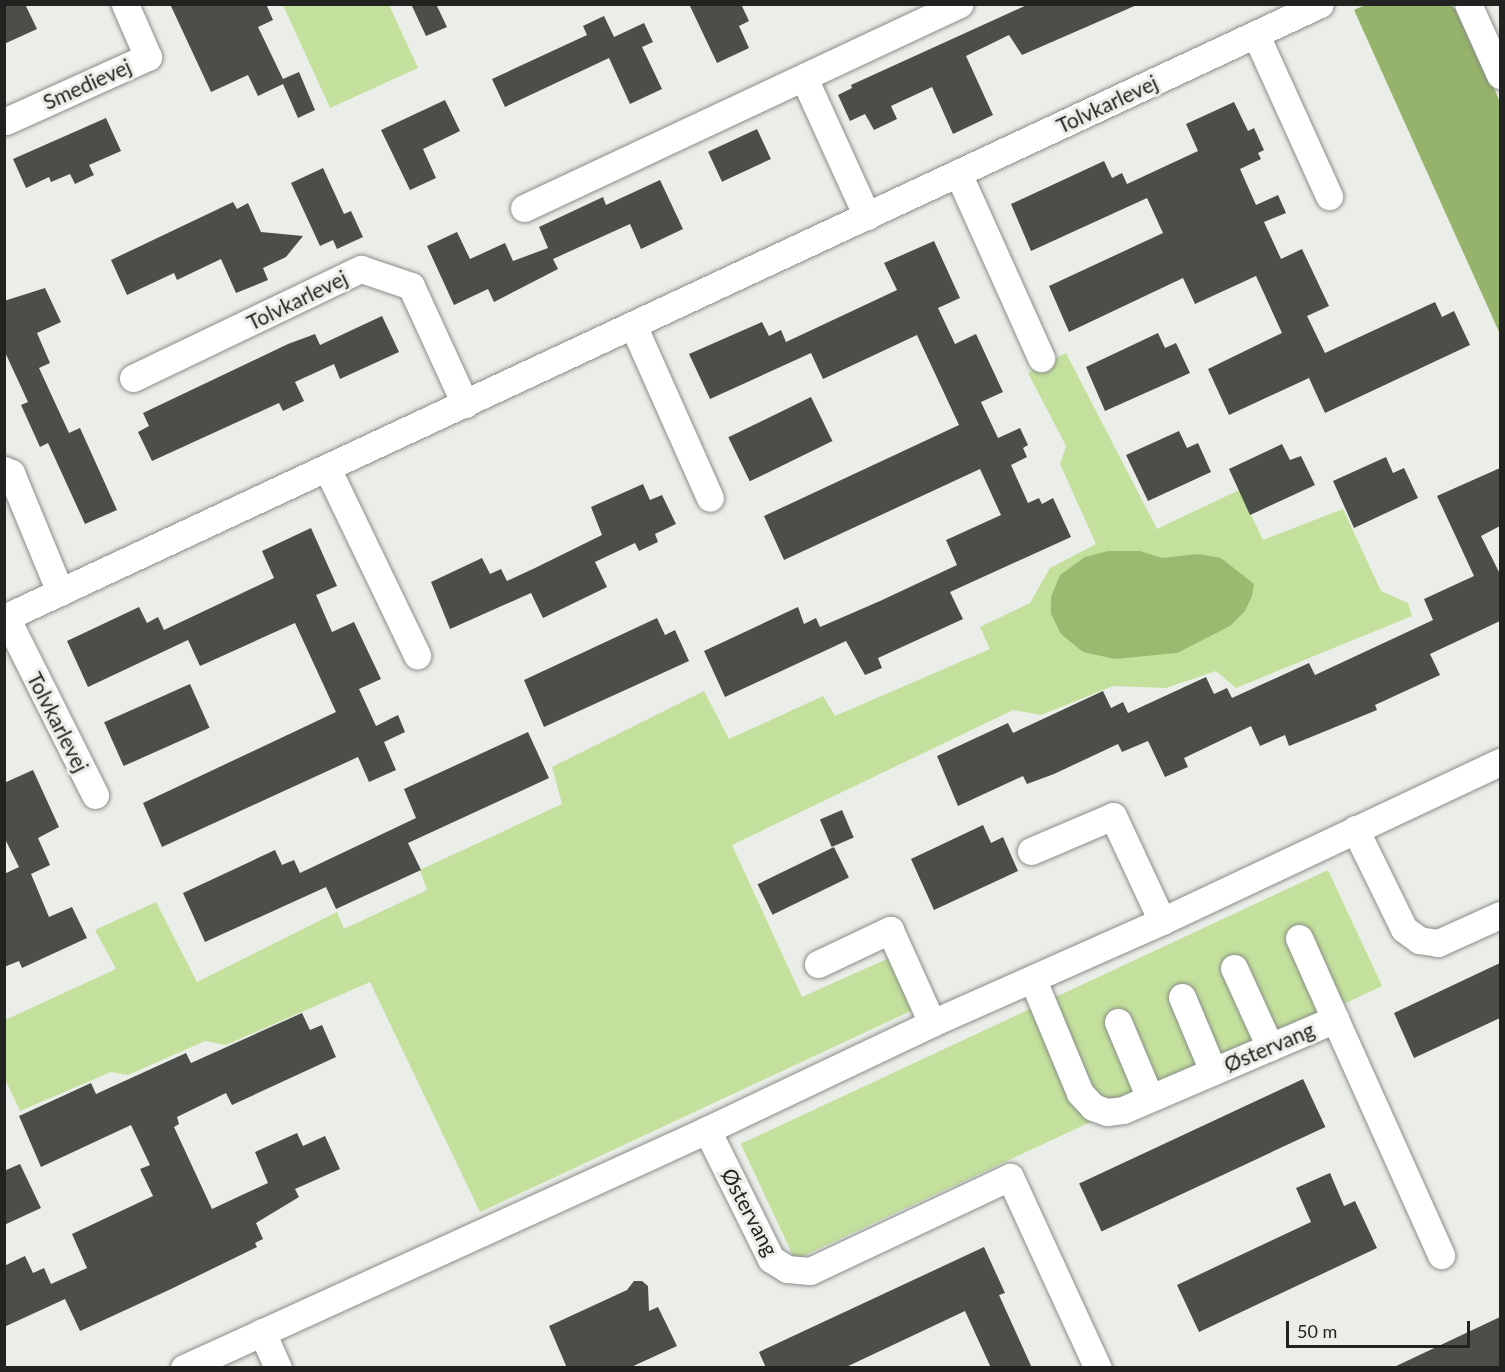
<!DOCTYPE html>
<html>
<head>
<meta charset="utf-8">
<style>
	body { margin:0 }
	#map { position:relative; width:1505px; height:1372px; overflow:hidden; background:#ebeee8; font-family:Lato,sans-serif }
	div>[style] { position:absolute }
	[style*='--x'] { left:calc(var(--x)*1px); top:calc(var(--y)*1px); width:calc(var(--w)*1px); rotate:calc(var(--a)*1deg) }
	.green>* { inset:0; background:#c3e19c; transform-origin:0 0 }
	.forest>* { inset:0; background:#95b36a }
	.water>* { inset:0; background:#9bba70 }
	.building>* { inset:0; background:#4c4e49; transform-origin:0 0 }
	.roads { filter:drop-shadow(0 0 2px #8a8d88) drop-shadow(0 0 2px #8a8d88) }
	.minor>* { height:27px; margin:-13.5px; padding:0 13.5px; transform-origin:13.5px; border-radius:13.5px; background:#fff }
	span { translate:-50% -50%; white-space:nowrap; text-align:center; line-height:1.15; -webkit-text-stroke:6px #ebeee8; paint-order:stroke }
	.street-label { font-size:21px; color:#222321 }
	.frame { position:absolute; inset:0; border:6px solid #222321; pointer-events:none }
	.scale { position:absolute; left:1286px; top:1321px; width:184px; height:27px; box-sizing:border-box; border:3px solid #222321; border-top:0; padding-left:8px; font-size:18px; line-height:21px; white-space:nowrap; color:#222321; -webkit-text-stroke:4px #ebeee8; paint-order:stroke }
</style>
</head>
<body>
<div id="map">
	<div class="green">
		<div style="clip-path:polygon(283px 5px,389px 5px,418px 68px,330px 108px)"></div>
		<div style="clip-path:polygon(1066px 353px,1157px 529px,1239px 490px,1263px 540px,1343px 509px,1381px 591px,1408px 603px,1412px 616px,1236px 688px,1216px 671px,1166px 688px,1113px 686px,1041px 715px,1013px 710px,732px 845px,802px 997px,889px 958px,913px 1010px,480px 1212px,370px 982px,226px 1045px,205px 1041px,128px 1075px,111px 1072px,20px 1111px,5px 1079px,5px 1020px,116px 969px,95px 930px,156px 902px,197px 982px,337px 912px,344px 929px,427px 890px,420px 870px,562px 804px,552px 767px,704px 691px,729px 739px,823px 696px,835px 716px,990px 649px,980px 627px,1030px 603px,1050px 568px,1096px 544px,1060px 464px,1066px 446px,1028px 373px)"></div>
		<div style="left:1328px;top:870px;width:128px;height:648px;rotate:65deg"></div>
	</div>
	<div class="forest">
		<div style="clip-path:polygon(1448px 4px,1461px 12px,1500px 102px,1500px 334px,1354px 10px,1365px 5px)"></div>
	</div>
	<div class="water">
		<div style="clip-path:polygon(1108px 551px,1140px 551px,1162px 558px,1198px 554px,1221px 558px,1254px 584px,1252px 596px,1245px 611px,1230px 626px,1177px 653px,1115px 659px,1083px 652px,1061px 634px,1051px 614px,1051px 597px,1060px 575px,1085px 557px)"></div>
	</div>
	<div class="building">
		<div style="clip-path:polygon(4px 4px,25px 4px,37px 29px,4px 44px)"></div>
		<div style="clip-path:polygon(170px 4px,266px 4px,273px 20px,258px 27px,283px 79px,299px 72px,315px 110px,298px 118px,283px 84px,258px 96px,248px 75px,211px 92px)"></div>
		<div style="clip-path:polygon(411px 4px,436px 4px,447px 27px,426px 36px)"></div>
		<div style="clip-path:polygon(689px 4px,741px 4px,749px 21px,739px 26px,749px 48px,717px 63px)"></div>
		<div style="clip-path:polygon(1029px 4px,1139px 4px,1022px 55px,1009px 35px,966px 56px,993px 115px,953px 134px,932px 87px,891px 106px,897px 119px,874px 130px,865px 114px,850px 121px,838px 95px,852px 88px,851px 85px)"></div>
		<div style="clip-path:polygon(604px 16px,614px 37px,644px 23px,653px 42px,642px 47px,662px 89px,630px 104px,609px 58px,505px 107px,492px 79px,587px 35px,583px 26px)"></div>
		<div style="clip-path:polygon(445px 100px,460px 131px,423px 149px,436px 178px,410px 190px,381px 130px)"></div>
		<div style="clip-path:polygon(1234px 102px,1248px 131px,1254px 128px,1264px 150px,1258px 153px,1261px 159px,1240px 169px,1256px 205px,1278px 195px,1286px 213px,1264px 222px,1281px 259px,1302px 249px,1329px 306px,1307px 316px,1325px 353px,1435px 302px,1442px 317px,1454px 311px,1470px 345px,1325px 413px,1309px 378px,1229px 415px,1208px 369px,1282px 333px,1256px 276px,1195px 304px,1183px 278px,1069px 332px,1049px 286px,1163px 233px,1147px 198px,1031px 251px,1011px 204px,1104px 161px,1112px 178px,1122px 173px,1127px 184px,1198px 151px,1186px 124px)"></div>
		<div style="clip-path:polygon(106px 118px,121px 151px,89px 165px,94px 175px,75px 184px,70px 174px,51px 182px,49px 177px,26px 188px,13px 159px)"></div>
		<div style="left:757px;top:129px;width:33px;height:54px;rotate:65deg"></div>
		<div style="clip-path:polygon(323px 168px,344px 214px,351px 211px,363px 237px,337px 249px,333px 240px,320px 246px,291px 183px)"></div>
		<div style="clip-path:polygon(660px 180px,683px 229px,641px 249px,630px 224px,553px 259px,558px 269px,494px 302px,488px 289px,454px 305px,427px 246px,457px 232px,470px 259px,505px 243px,513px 261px,548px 248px,539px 227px,603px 197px,606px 205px)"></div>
		<div style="clip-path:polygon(233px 202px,237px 209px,248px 203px,261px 232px,303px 236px,286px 257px,263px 268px,268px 280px,236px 293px,221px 259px,177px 280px,174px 273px,127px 295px,111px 260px)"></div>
		<div style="clip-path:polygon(934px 241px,960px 298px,938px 308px,955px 344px,976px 334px,1003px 392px,981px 402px,998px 438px,1020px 428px,1028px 445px,1023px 448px,1027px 457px,1011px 465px,1028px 503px,1039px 498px,1042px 504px,1053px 498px,1071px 537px,950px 592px,963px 619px,878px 658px,882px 668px,865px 675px,846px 641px,725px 697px,704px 651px,798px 607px,804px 624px,816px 618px,820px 627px,880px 601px,957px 565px,946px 540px,1001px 515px,980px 469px,784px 560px,764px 516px,959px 425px,917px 335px,823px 379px,811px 353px,710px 399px,689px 354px,762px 322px,769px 336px,781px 330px,786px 342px,897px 290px,884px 263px)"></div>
		<div style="clip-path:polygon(45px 288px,61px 322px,37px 333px,50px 363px,39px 368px,69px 433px,80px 428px,117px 510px,85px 524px,48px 443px,40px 447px,21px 405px,28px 402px,4px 350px,4px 301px)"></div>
		<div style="clip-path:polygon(382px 316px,399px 352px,340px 379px,334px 364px,295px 382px,304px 401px,283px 411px,279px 403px,152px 461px,138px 432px,149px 426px,143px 413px,288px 344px,315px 334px,320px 345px)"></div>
		<div style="clip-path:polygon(1158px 333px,1165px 348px,1176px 343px,1190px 373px,1105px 411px,1086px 367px)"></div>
		<div style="left:811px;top:397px;width:49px;height:92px;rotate:64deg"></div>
		<div style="clip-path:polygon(1179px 431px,1187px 448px,1198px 443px,1211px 472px,1148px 501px,1126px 455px)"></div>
		<div style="clip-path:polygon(1282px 444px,1290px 460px,1301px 456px,1315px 485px,1250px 515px,1229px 469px)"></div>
		<div style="clip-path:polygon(1386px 457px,1393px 473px,1404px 468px,1418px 498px,1354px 528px,1333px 481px)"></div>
		<div style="clip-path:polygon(1500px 468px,1500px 526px,1481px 536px,1500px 574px,1500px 621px,1430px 654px,1440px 675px,1375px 705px,1377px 710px,1289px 746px,1285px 735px,1260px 746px,1251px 726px,1184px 758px,1188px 767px,1165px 777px,1148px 741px,1122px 752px,1118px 744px,1054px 774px,1027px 784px,1023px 776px,958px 806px,937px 756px,1008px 723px,1013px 733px,1103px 691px,1111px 708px,1123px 702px,1128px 713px,1206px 677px,1214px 694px,1227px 688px,1232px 698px,1309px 663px,1315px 675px,1433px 620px,1424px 599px,1474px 576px,1437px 496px)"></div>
		<div style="clip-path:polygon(643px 484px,650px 500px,662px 495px,676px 524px,655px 534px,658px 542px,639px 551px,635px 543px,595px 562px,607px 587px,543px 618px,531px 593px,450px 629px,431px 582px,482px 558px,490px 574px,501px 569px,507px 581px,535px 568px,602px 535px,591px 507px)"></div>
		<div style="clip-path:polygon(311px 528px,337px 586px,316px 595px,332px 632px,354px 622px,381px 679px,359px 689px,376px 726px,398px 715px,405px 732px,384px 742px,396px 770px,369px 782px,358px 757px,162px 847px,143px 803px,336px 712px,295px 623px,200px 666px,188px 640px,88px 687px,67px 641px,139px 607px,147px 623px,158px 617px,164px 630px,274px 578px,262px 551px)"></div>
		<div style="clip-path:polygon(657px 618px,665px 635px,675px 630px,689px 661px,544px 727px,524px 680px)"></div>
		<div style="left:190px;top:684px;width:48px;height:94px;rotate:66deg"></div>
		<div style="clip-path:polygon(528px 732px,549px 778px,408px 843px,421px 870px,336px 909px,326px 887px,205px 942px,183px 893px,275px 850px,282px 865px,294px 860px,300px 873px,416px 818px,404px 789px)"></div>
		<div style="clip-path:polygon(33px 770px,59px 827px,38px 838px,50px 865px,31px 874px,49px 917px,72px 907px,87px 938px,22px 968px,19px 961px,4px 967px,4px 874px,19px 867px,4px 837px,4px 783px)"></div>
		<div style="left:842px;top:810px;width:30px;height:24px;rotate:67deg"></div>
		<div style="clip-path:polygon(983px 825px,991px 843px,1003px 837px,1018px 871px,934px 910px,911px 859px)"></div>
		<div style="left:834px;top:847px;width:34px;height:85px;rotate:64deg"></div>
		<div style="clip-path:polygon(1500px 963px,1500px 1018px,1414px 1058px,1394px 1013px)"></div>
		<div style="clip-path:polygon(302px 1013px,310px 1030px,322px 1025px,336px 1057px,232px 1105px,226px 1093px,177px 1117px,179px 1124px,174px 1127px,212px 1209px,268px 1183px,255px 1152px,297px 1133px,303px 1146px,325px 1136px,340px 1169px,295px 1189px,299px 1197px,256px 1223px,263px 1239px,255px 1243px,257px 1247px,171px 1289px,80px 1331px,65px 1299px,4px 1327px,4px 1266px,25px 1256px,33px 1273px,44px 1268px,51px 1284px,87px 1268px,72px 1234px,153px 1196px,140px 1169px,150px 1165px,131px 1125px,41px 1167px,19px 1116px,91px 1083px,96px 1094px,186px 1053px,191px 1063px)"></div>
		<div style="left:1303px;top:1079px;width:53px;height:247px;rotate:65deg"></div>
		<div style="clip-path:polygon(20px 1164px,41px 1208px,4px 1225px,4px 1171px)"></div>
		<div style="clip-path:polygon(1330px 1173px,1344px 1206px,1355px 1201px,1377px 1248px,1199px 1332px,1177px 1285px,1311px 1222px,1296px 1188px)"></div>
		<div style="clip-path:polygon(984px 1247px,1005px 1293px,999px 1295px,1032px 1368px,991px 1368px,965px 1311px,844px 1368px,766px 1368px,759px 1352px)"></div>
		<div style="clip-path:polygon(634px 1281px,642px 1281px,648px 1286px,649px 1311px,658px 1307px,677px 1346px,629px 1368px,567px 1368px,549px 1326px,627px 1290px)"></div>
		<div style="clip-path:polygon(1500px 1317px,1500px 1368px,1392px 1368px)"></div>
	</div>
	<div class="roads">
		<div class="minor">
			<div style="--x:1468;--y:4;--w:78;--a:65.7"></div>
			<div style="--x:1256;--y:35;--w:177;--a:65.6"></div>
			<div style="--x:804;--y:78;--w:152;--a:65.5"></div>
			<div style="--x:6;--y:121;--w:156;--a:-24.3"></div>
			<div style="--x:148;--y:57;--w:58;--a:-113.5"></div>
			<div style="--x:958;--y:173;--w:203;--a:65.8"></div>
			<div style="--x:524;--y:208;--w:481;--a:-25.1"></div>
			<div style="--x:633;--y:325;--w:189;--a:66"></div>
			<div style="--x:133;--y:378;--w:253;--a:-25.6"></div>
			<div style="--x:361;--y:269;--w:53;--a:18.8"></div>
			<div style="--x:411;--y:286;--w:130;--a:65.4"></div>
			<div style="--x:327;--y:468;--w:208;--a:64.3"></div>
			<div style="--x:4;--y:470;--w:8;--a:23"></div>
			<div style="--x:11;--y:473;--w:129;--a:67.6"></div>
			<div style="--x:6;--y:617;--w:199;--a:63.4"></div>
			<div style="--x:4;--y:618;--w:1452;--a:-25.01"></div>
			<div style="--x:1355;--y:829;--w:111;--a:63.9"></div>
			<div style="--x:1404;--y:929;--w:19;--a:36"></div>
			<div style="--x:1419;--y:940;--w:19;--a:9"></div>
			<div style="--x:1438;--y:943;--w:68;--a:-24.3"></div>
			<div style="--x:1031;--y:851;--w:89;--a:-23.1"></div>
			<div style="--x:1113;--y:816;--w:116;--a:65"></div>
			<div style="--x:1299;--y:938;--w:89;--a:66"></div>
			<div style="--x:818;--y:964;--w:80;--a:-25.3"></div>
			<div style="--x:890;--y:930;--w:102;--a:65.7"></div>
			<div style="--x:1234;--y:968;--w:87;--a:65.5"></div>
			<div style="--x:1033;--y:980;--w:122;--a:67.4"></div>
			<div style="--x:1080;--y:1093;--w:19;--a:47"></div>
			<div style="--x:1093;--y:1107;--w:15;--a:20"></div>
			<div style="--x:1107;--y:1112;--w:16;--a:-7"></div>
			<div style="--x:1123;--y:1110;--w:231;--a:-23.2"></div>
			<div style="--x:1335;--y:1019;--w:259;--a:65.8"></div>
			<div style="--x:1182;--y:997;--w:80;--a:67.3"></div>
			<div style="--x:1118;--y:1022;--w:82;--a:67.2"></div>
			<div style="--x:707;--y:1130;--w:144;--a:63.6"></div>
			<div style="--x:771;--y:1259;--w:19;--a:32"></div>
			<div style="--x:787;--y:1269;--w:23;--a:5"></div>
			<div style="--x:810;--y:1271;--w:221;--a:-25.2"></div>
			<div style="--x:1010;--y:1177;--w:210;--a:65.3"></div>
			<div style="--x:262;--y:1332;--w:39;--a:66"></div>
			<div style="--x:184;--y:1368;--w:575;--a:-24.47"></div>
			<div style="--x:707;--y:1130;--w:249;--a:-25.4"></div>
			<div style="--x:932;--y:1023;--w:252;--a:-23.9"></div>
			<div style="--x:1162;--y:921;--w:374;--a:-25.2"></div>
		</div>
	</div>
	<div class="street-label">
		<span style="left:87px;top:84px;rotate:-24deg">Smedievej</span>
		<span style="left:1107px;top:104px;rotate:-25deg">Tolvkarlevej</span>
		<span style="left:297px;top:300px;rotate:-26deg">Tolvkarlevej</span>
		<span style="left:58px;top:722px;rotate:63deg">Tolvkarlevej</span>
		<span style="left:1269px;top:1047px;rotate:-23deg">Østervang</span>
		<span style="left:750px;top:1212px;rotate:62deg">Østervang</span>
	</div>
	<div class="frame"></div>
	<div class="scale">50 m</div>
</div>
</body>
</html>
